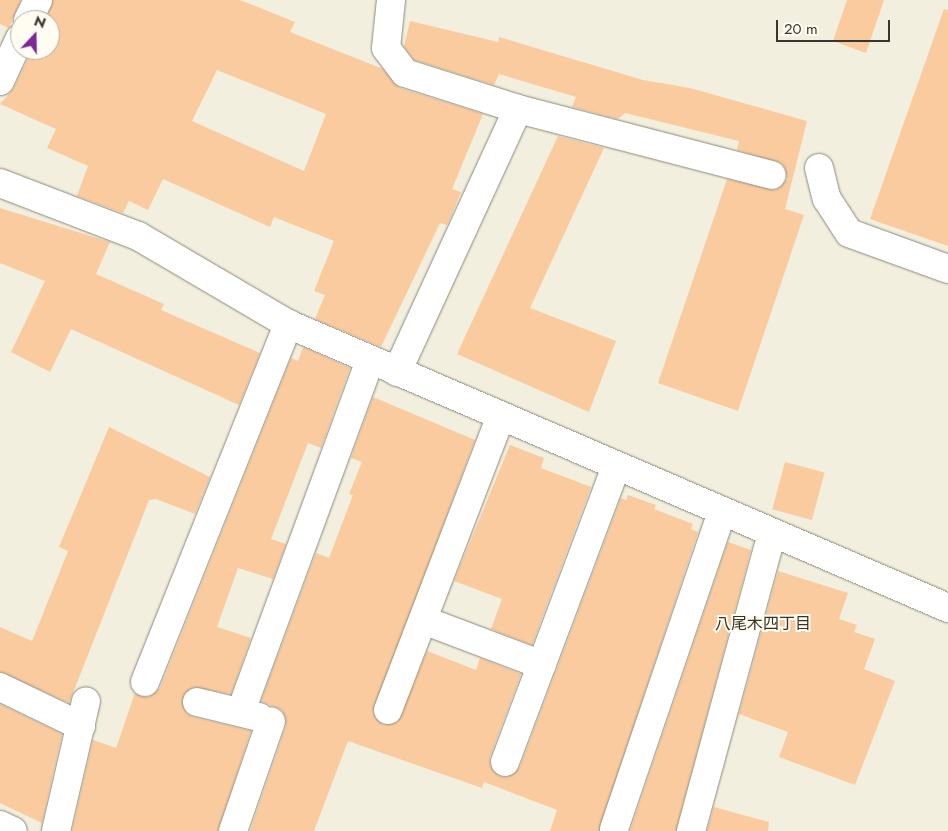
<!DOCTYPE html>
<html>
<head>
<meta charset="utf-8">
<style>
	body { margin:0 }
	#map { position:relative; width:948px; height:831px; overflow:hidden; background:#f3efde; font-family:Jost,"Noto Sans JP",sans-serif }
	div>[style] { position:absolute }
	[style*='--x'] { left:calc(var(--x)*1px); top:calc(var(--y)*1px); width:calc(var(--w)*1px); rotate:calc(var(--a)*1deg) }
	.building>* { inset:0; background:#f9cb9f; transform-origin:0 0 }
	.roads { filter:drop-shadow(0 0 1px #8c8878) drop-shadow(0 0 1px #8c8878) }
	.minor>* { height:28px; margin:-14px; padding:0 14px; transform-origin:14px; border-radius:14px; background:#fff }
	span { translate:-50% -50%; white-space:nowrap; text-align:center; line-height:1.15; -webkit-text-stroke:4px #fffcf2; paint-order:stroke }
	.neighbourhood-label { font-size:16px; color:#373326 }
	.north { position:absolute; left:10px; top:10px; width:50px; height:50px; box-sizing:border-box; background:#fffcf2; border:1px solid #afada4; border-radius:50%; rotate:21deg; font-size:14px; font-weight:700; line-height:20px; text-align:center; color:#383630 }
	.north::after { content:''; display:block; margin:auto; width:18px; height:22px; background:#7e2896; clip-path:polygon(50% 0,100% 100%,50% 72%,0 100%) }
	.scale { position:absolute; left:776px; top:20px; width:114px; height:22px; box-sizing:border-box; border:2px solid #383630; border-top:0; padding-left:6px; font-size:15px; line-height:18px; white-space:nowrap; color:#383630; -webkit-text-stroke:4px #fffcf2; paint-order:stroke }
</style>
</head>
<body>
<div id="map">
	<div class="building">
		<div style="clip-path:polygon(0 0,21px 0,9px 28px,0 24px)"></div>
		<div style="clip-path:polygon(evenodd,53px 0,240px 0,295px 22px,290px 32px,383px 69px,400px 88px,483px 114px,452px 189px,461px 192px,449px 221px,447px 225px,440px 223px,381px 347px,315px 319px,325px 295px,314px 291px,334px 241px,274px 217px,270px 227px,163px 179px,148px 210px,129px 201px,123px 213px,77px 196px,88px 166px,47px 148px,56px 129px,0 104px,14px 88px,32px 50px,50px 50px,50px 20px,45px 20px,53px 0,217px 70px,326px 114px,304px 171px,192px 121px,217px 70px)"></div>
		<div style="clip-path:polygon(847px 0,884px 0,866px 53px,833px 41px)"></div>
		<div style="clip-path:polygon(944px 9px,948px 10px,948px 246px,870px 219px)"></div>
		<div style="clip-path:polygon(410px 21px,498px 42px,499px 37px,643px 80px,690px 88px,807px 121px,785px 209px,804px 215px,738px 411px,658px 383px,727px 179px,776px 190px,787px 179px,783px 164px,737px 150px,739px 141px,625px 113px,618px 119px,572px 107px,576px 97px,499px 74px,494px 85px,414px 60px,404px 46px)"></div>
		<div style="clip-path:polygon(558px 136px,604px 148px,530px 308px,616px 341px,589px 412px,457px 354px)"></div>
		<div style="clip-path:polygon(0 208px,110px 242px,96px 274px,164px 304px,161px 310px,260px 353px,239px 405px,71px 329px,50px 372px,11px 352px,45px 281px,0 263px)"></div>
		<div style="clip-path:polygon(303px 347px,350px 368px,321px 448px,308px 443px,271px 539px,286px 544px,273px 579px,238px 568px,217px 627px,251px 638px,231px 694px,193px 687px,182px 699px,186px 713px,193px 717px,251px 731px,218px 831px,72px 831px,93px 740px,116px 748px,135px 693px,148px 697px,160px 688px,291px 358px,298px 361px)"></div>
		<div style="clip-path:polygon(373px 397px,475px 440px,373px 713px,383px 725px,398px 722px,427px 651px,476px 670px,480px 658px,521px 674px,490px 757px,490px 765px,499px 776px,508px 777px,520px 767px,621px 498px,626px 500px,628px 495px,656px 505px,654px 509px,693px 524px,691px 529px,698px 532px,599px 831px,550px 831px,557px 810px,484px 782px,482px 788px,348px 741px,314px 831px,250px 831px,286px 726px,282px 710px,261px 701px,316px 553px,329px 558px,353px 495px,349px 494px,362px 462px,351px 458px)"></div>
		<div style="clip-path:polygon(109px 427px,210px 477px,195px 514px,156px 499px,149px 500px,69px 703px,0 672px,0 627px,32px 641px,68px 551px,59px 547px)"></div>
		<div style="clip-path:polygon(510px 445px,544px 458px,541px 468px,591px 487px,532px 645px,491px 629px,502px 599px,454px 581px)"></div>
		<div style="left:785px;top:462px;width:41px;height:49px;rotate:15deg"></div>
		<div style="clip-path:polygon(728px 542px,751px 550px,676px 831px,630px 831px)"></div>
		<div style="clip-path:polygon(778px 571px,848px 593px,839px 619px,857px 625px,854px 632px,875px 639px,864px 669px,895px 681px,855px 785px,779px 757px,788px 732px,739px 714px)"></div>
		<div style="clip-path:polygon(0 704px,62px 734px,42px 823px,0 803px)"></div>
		<div style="clip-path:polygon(714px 807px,769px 822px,768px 831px,707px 831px)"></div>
	</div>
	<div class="roads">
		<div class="minor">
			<div style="--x:391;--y:0;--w:48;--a:95.9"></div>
			<div style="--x:386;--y:48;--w:31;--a:53"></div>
			<div style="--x:405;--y:73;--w:119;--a:17.7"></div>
			<div style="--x:518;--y:109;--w:262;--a:14.6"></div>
			<div style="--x:28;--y:20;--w:22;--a:-63"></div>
			<div style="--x:0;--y:81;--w:47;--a:-65.1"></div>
			<div style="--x:819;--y:168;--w:32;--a:76"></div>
			<div style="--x:827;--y:199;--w:40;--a:57.1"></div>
			<div style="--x:849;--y:233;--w:105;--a:20"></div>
			<div style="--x:0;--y:183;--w:148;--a:21"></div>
			<div style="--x:138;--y:236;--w:174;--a:30.4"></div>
			<div style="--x:288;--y:324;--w:719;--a:23.28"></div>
			<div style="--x:397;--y:372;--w:289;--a:-65.3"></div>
			<div style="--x:423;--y:620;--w:127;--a:20.7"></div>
			<div style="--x:145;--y:682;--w:386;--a:-68.2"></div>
			<div style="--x:0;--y:687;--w:90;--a:25.7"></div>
			<div style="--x:197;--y:702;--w:64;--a:13.6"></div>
			<div style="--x:388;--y:710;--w:315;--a:-69"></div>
			<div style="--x:241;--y:711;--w:374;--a:-69.8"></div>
			<div style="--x:505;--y:762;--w:316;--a:-69.4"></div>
			<div style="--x:0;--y:825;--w:14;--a:25"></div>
			<div style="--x:614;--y:829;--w:336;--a:-71.2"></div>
			<div style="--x:56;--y:831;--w:133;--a:-77"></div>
			<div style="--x:233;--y:831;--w:116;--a:-70.9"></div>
			<div style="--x:691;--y:831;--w:309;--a:-74.8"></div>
		</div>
	</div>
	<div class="neighbourhood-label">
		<span style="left:763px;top:624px">八尾木四丁目</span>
	</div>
	<div class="north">N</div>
	<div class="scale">20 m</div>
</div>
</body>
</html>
